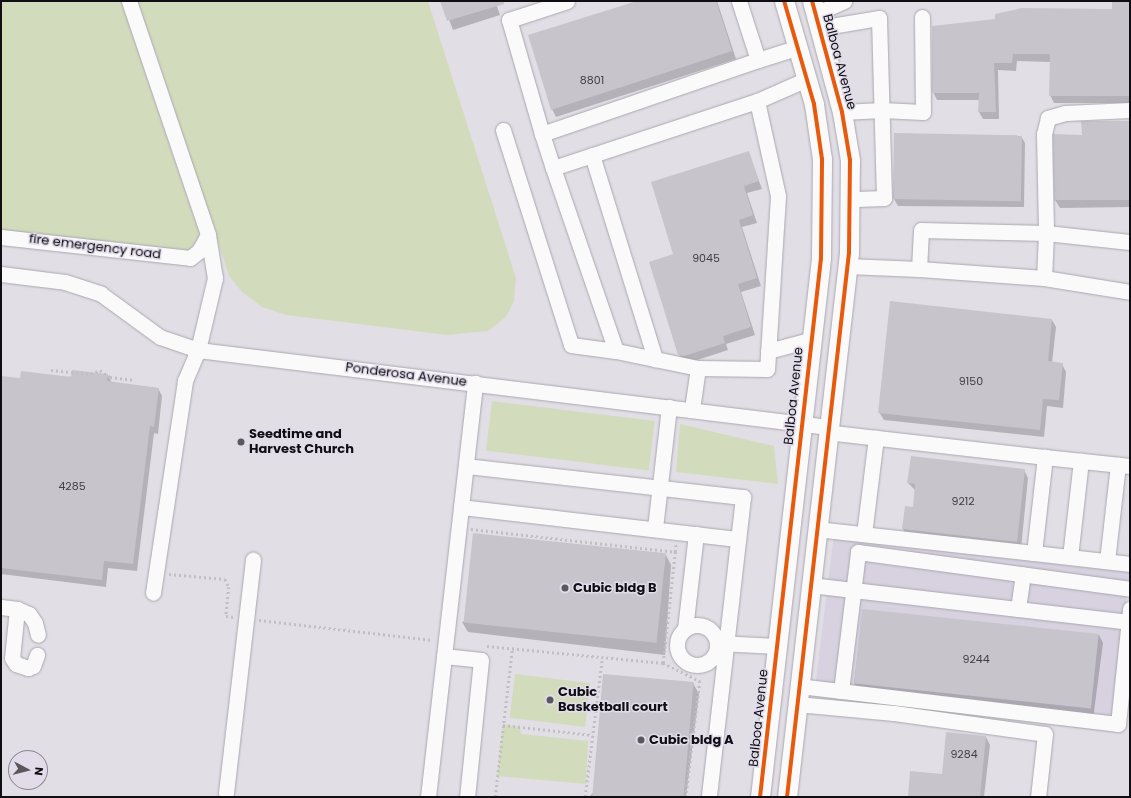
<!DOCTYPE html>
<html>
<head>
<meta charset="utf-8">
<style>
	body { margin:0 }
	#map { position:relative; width:1131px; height:798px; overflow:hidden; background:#e2dee6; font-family:Poppins,sans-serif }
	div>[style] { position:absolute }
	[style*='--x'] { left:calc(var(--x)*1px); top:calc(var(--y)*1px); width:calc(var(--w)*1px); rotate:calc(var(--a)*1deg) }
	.built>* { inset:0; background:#d7d1e0; transform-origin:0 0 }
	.green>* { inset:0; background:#d2dcbd; transform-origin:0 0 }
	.shadow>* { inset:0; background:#0003 }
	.building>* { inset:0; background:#c7c5cb; transform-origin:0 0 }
	.path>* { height:2.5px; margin-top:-1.25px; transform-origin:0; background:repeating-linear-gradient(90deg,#c0c0c2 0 2px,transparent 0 5px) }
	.roads { filter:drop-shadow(0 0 1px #aaa7ad) drop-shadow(0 0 1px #aaa7ad) }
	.minor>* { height:15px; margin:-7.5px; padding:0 7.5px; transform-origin:7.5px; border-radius:7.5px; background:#fbfafb }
	.minor>.ring { margin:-7.5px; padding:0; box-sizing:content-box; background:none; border:15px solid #fbfafb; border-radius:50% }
	.major>* { height:19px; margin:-9.5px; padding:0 9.5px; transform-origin:9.5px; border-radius:9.5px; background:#fbfafb }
	.cycleway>* { height:4px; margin:-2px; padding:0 2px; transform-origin:2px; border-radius:2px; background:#e8590c }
	.dots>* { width:11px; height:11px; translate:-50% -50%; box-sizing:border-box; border:2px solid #e1dbea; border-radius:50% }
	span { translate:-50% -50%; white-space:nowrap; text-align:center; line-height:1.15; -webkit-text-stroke:3px #e1dbea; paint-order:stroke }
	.number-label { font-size:11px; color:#403e43 }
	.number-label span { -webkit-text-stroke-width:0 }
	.street-label { font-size:13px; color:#100e13 }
	.poi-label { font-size:13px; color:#100e13; font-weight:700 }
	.left { translate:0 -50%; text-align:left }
	.frame { position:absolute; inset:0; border:2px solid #100e13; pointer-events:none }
	.north { position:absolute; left:8px; top:750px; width:40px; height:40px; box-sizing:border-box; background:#e1dbea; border:1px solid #8d8994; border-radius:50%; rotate:97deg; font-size:11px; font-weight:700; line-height:16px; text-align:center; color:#100e13 }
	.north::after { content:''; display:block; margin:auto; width:14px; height:18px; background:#5a575d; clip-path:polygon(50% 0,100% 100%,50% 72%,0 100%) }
</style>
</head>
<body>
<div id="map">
	<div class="built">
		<div style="left:834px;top:534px;width:298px;height:163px;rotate:7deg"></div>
	</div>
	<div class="green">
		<div style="clip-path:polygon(1px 1px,121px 1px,199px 232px,198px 244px,183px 253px,1px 232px)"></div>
		<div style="clip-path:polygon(136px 1px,428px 1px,516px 278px,514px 301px,506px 317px,488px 331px,447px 335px,286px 315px,262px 307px,242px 292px,229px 276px,157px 56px)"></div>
		<div style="left:492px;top:401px;width:164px;height:50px;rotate:7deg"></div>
		<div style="clip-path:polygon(680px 424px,774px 446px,778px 484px,676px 472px)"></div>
		<div style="left:515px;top:674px;width:76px;height:44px;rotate:7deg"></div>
		<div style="clip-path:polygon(503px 725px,520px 727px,521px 734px,588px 741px,586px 784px,497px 776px)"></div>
	</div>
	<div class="shadow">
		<div style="clip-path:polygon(442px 1px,495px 1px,500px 15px,453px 30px)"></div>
		<div style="clip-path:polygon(640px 1px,717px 1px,736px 59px,556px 117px,552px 109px)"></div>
		<div style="clip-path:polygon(1113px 1px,1130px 1px,1130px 103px,1054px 103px,1050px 95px,1050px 62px,1017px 61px,1016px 71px,998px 70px,999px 119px,983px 119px,979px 112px,980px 100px,937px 100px,933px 92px,933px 27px,1113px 10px)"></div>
		<div style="clip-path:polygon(1130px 122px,1130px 207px,1060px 208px,1055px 200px,1083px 136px)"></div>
		<div style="clip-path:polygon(1021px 136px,1025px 143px,1024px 207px,898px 206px,894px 199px)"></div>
		<div style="clip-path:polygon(748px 152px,762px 189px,747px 193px,757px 223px,742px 227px,761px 286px,741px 292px,755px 335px,726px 344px,728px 350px,688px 363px,684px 362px,679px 354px,675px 255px)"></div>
		<div style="clip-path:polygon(1052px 320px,1056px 327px,1052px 363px,1062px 364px,1066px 372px,1063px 408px,1047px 406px,1044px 437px,884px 420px,879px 412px)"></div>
		<div style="clip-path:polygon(108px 375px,112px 383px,158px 388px,162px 396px,158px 434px,154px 433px,137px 571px,108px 568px,106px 587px,1px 574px,1px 377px,21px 379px)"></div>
		<div style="clip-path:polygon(1024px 470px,1028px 478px,1021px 549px,907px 537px,903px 529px,906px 507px,914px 508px,916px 491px,908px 483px)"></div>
		<div style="clip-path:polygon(666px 555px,671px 565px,665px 655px,468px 632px,462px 622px)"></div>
		<div style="clip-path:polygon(863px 610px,1099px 635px,1103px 643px,1093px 719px,858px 691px,854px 683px)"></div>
		<div style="clip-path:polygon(693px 683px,699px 694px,686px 797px,589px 797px)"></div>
		<div style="clip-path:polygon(986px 737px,990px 745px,984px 797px,909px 797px,943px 775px)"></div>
	</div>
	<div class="building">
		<div style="clip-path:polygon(440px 1px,504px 1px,504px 4px,447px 21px)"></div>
		<div style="clip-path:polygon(637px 1px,716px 1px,732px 51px,551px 110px,528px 35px)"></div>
		<div style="clip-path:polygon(1112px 1px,1130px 1px,1130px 96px,1049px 96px,1050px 54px,1013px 54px,1012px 63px,994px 63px,996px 112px,978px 112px,979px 93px,932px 93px,932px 26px,995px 19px,995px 14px,1022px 8px,1112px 9px)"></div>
		<div style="clip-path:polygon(1081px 121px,1130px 121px,1130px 200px,1054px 200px,1053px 134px,1082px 135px)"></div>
		<div style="left:894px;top:133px;width:128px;height:66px;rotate:1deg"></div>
		<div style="clip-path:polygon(749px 151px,759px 181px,744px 186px,753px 215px,739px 220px,757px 278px,738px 284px,751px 327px,723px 336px,725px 343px,684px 356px,678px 355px,649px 262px,673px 254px,651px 182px)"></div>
		<div style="clip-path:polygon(890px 301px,1052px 319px,1048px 361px,1063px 363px,1059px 400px,1043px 399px,1040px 430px,878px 413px)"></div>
		<div style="clip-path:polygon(72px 370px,108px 374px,107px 381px,159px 388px,154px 427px,150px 426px,133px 564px,104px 561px,102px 580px,1px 568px,1px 376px,20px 378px,21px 371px,71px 377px)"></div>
		<div style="clip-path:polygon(911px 456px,1025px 469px,1017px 542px,902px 529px,905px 506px,913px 507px,915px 484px,907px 483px)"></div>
		<div style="left:473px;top:533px;width:194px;height:90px;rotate:6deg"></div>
		<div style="left:862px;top:609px;width:238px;height:75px;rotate:6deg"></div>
		<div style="left:603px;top:674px;width:91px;height:124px;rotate:5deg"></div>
		<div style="clip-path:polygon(946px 732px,986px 736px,980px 797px,908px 797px,910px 771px,942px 774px)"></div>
	</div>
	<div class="path">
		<div style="--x:51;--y:370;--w:40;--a:5.7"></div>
		<div style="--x:91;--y:374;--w:10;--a:-24"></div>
		<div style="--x:100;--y:370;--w:12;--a:35"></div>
		<div style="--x:110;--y:377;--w:25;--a:7"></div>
		<div style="--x:471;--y:529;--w:205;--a:6.4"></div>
		<div style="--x:675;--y:552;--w:8;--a:-83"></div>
		<div style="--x:169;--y:574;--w:56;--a:5.1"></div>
		<div style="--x:225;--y:579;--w:9;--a:63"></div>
		<div style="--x:229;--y:587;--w:29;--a:96"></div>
		<div style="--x:226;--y:616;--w:8;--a:7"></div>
		<div style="--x:259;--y:620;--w:175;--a:6.6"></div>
		<div style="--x:487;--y:646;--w:177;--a:5.5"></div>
		<div style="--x:663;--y:663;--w:112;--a:-83.8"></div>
		<div style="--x:663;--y:663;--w:41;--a:25.9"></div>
		<div style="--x:700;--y:681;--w:117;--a:96.9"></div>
		<div style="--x:503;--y:725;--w:90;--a:6.4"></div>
		<div style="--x:495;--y:797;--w:149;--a:-83.4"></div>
		<div style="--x:585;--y:797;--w:140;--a:-83"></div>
	</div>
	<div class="roads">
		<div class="minor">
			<div style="--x:129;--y:1;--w:247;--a:71.3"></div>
			<div style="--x:208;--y:235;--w:44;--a:80.8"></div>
			<div style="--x:215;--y:278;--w:74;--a:103.3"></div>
			<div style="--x:198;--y:350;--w:34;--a:113"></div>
			<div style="--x:185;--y:381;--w:214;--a:98.6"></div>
			<div style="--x:815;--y:14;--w:32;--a:-24"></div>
			<div style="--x:819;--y:28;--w:61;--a:-9.5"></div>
			<div style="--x:879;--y:18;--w:180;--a:88.4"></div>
			<div style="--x:884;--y:198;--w:35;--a:178"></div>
			<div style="--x:758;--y:60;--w:43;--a:-17.6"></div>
			<div style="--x:757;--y:101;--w:55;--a:-23.7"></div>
			<div style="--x:1130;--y:110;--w:65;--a:177.4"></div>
			<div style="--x:1065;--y:113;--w:18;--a:164"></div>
			<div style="--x:1048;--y:118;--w:16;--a:104"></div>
			<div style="--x:1044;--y:134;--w:99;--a:88.8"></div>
			<div style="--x:1046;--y:233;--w:84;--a:6.1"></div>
			<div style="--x:842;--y:112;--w:40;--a:-2.9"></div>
			<div style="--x:882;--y:110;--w:41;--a:2.8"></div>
			<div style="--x:923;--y:112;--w:95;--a:-90.6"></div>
			<div style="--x:503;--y:130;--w:225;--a:72.4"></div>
			<div style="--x:571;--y:345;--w:45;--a:7.6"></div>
			<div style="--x:542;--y:134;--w:119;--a:-106.1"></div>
			<div style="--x:509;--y:20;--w:61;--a:-18.1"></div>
			<div style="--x:592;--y:155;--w:214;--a:72.8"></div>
			<div style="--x:553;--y:168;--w:215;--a:-18.2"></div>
			<div style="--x:757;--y:101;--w:97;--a:77.5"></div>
			<div style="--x:778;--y:196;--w:173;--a:93.6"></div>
			<div style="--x:767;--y:369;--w:69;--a:-179.2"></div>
			<div style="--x:698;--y:368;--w:84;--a:-168.3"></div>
			<div style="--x:616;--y:351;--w:194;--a:-109"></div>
			<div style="--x:553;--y:168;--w:36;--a:-108"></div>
			<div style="--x:542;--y:134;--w:228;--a:-18.9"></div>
			<div style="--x:758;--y:60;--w:62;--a:-107.9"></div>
			<div style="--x:1;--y:237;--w:190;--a:6.3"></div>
			<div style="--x:190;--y:258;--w:11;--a:-38"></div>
			<div style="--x:199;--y:251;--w:18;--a:-61"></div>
			<div style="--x:847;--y:266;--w:72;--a:2.4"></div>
			<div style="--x:919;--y:269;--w:39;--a:-87"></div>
			<div style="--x:921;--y:230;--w:125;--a:1.4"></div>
			<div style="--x:1046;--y:233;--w:45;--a:92.5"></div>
			<div style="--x:1044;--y:278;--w:125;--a:-175.9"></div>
			<div style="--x:1;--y:274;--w:64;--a:7.1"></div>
			<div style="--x:65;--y:282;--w:38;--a:18"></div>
			<div style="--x:101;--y:294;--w:73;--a:36.1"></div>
			<div style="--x:160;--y:337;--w:40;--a:18.9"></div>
			<div style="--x:198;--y:350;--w:635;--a:6.97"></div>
			<div style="--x:1044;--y:278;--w:87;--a:9.2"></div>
			<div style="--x:768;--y:351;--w:43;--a:-14.7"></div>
			<div style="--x:692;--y:409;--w:41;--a:-81.7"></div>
			<div style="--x:1045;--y:457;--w:85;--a:6"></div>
			<div style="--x:466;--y:466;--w:279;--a:6.4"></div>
			<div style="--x:743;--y:497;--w:302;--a:96.5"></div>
			<div style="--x:461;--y:507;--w:279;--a:6.6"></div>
			<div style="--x:655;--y:528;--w:122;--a:-83.4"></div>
			<div style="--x:816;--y:529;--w:219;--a:6.3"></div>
			<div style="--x:1034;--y:553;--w:97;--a:-83.5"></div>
			<div style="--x:1045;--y:457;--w:219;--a:-173.5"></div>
			<div style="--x:864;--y:534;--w:97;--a:-82.9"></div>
			<div style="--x:1034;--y:553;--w:97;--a:6.5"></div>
			<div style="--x:1070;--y:557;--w:97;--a:-83.5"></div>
			<div style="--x:1107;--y:561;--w:97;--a:-83.5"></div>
			<div style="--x:810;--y:585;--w:321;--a:6.6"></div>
			<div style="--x:1;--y:607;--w:16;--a:7"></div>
			<div style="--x:17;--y:609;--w:13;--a:23"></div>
			<div style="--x:29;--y:614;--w:11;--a:56"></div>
			<div style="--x:35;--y:623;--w:12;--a:76"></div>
			<div style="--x:17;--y:609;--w:49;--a:95.8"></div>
			<div style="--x:12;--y:658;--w:7;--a:56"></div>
			<div style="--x:16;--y:664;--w:13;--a:18"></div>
			<div style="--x:28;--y:668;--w:5;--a:-22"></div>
			<div style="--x:33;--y:666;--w:12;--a:-70"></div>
			<div style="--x:1018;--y:609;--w:35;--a:-82"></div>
			<div class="ring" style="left:677px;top:625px;width:25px;height:25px"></div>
			<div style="--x:685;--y:629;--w:96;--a:-83.4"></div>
			<div style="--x:718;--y:643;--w:59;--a:2.9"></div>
			<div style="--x:444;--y:656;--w:37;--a:6"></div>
			<div style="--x:481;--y:660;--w:138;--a:95.8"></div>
			<div style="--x:799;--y:686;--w:321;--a:6.8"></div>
			<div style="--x:1118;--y:724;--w:116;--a:-84"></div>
			<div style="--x:841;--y:691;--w:140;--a:-83"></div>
			<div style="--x:858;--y:552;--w:275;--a:7.7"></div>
			<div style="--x:797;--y:704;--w:97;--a:5.3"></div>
			<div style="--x:894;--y:713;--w:152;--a:7.9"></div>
			<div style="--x:1045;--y:734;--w:63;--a:96.3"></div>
			<div style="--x:226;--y:793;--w:235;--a:-83.4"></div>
			<div style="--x:428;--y:797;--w:417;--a:-83.5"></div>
		</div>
		<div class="major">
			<div style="--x:760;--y:797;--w:542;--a:-83.54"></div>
			<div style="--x:821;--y:258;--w:99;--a:-89.4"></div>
			<div style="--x:822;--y:159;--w:56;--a:-98.3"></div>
			<div style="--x:814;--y:104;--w:107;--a:-106.2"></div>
			<div style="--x:787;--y:797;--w:548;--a:-83.5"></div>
			<div style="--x:849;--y:253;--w:93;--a:-89.4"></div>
			<div style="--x:850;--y:160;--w:49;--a:-99.5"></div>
			<div style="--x:842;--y:112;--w:115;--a:-105.1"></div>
		</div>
	</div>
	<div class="cycleway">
		<div style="--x:760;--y:797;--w:542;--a:-83.54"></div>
		<div style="--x:821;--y:258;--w:99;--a:-89.4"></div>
		<div style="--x:822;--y:159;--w:56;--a:-98.3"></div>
		<div style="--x:814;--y:104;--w:107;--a:-106.2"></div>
		<div style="--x:787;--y:797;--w:548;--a:-83.5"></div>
		<div style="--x:849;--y:253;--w:93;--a:-89.4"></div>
		<div style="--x:850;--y:160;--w:49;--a:-99.5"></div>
		<div style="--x:842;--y:112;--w:115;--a:-105.1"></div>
	</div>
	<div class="dots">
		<div style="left:241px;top:442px;background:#5a575d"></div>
		<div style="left:565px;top:588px;background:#5a575d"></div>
		<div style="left:550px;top:700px;background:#5a575d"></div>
		<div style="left:641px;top:740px;background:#5a575d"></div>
	</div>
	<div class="number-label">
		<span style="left:592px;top:80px">8801</span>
		<span style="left:706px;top:258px">9045</span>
		<span style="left:971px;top:381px">9150</span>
		<span style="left:72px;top:486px">4285</span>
		<span style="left:963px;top:501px">9212</span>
		<span style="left:976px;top:659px">9244</span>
		<span style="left:964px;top:754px">9284</span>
	</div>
	<div class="street-label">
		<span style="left:839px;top:62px;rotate:75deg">Balboa Avenue</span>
		<span style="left:95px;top:247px;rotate:7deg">fire emergency road</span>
		<span style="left:406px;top:375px;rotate:7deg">Ponderosa Avenue</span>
		<span style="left:794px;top:396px;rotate:-84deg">Balboa Avenue</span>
		<span style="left:759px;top:718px;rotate:-84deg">Balboa Avenue</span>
	</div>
	<div class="poi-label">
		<span class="left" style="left:249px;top:442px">Seedtime and<br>Harvest Church</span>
		<span class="left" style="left:573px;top:588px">Cubic bldg B</span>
		<span class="left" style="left:558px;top:700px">Cubic<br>Basketball court</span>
		<span class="left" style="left:649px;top:740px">Cubic bldg A</span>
	</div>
	<div class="frame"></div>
	<div class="north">N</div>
</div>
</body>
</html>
